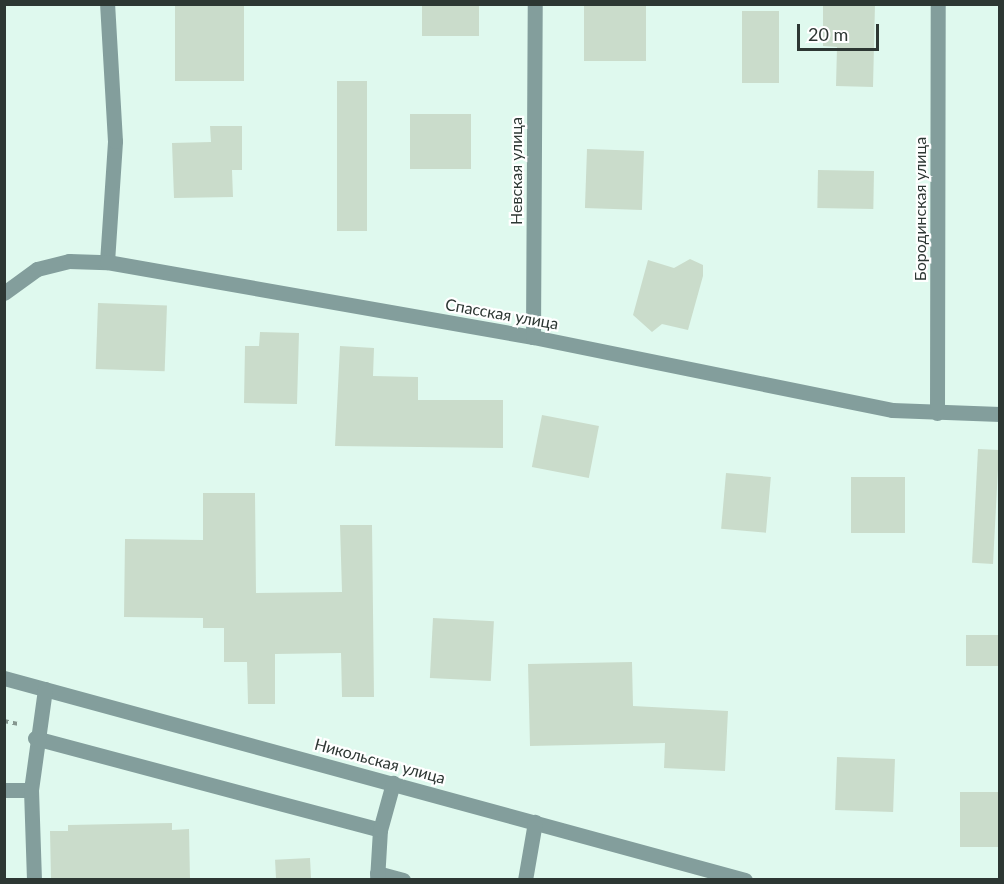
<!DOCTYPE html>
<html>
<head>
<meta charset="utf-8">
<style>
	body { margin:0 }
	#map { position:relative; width:1004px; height:884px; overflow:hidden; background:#dff9ee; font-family:Lato,sans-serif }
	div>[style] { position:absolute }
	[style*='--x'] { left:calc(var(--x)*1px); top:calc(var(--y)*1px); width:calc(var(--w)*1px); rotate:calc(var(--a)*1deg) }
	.building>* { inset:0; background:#cadccb; transform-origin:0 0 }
	.path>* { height:4px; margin-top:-2px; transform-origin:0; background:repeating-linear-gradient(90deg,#85978f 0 4.5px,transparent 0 9px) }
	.minor>* { height:15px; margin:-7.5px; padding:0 7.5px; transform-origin:7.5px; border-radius:7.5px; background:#839e9c }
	span { translate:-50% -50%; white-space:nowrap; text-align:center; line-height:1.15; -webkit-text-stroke:4.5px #fff; paint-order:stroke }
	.street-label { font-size:16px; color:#2d3733 }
	.frame { position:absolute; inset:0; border:6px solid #2d3733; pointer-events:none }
	.scale { position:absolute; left:797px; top:24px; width:82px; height:27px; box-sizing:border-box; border:3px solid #2d3733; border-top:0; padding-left:8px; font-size:18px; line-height:21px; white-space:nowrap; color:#2d3733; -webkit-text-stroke:4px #fff; paint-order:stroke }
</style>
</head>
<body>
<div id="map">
	<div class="building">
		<div style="left:175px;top:4px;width:69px;height:77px"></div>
		<div style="left:422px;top:4px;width:57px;height:32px"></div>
		<div style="left:584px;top:4px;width:62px;height:57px"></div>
		<div style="clip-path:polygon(823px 4px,875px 4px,873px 87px,836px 86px,837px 47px,823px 46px)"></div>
		<div style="left:742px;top:11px;width:37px;height:72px"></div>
		<div style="left:337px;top:81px;width:30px;height:150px"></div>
		<div style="left:410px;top:114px;width:61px;height:55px"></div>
		<div style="clip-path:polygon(210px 126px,242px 126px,242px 170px,232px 170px,233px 197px,174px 198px,172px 143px,211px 142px)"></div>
		<div style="left:587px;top:149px;width:57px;height:59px;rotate:2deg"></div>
		<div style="left:818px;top:170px;width:56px;height:38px;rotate:1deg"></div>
		<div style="clip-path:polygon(690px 259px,703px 265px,703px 276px,688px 330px,662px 324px,652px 332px,633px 315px,648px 260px,674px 268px)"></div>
		<div style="left:98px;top:303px;width:69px;height:66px;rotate:2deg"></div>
		<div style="clip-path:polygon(260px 332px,299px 333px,297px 404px,244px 403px,245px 346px,259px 346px)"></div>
		<div style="clip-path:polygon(340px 346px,374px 348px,373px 376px,418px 377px,418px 400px,503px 400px,503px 448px,335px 446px)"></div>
		<div style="left:542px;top:415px;width:58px;height:53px;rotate:11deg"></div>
		<div style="left:978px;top:449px;width:21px;height:114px;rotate:3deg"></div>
		<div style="left:726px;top:473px;width:45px;height:56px;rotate:5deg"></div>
		<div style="left:851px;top:477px;width:54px;height:56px"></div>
		<div style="clip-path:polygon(203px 493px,255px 493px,256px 593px,342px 592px,340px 525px,372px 525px,374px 697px,342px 697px,341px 653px,275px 654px,275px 704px,248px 704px,247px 662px,224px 662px,224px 628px,203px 628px,203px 618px,124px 617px,125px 539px,203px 540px)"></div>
		<div style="left:433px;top:618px;width:61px;height:60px;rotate:3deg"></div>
		<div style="left:966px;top:635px;width:33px;height:31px"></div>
		<div style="clip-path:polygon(632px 662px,633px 706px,728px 711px,725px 771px,664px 768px,665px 743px,530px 746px,528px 664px)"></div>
		<div style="left:837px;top:757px;width:58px;height:53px;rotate:2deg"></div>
		<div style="left:960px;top:792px;width:39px;height:55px"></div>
		<div style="clip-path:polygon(172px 823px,172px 830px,189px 829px,190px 879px,51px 879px,50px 831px,68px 831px,68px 825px)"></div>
		<div style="left:310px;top:858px;width:21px;height:35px;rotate:87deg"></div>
	</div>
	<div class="path">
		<div style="--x:4;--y:721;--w:14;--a:12"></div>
	</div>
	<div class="minor">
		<div style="--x:107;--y:262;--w:121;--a:-86.2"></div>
		<div style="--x:115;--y:141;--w:137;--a:-93.3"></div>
		<div style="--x:4;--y:293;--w:41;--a:-36"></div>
		<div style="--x:37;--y:269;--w:33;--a:-14"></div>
		<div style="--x:69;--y:261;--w:38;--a:2"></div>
		<div style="--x:107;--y:262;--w:433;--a:10"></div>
		<div style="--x:533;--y:337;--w:366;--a:11.5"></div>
		<div style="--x:892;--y:410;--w:108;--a:2.1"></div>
		<div style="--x:533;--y:337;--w:333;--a:-89.7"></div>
		<div style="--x:937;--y:413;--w:409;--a:-89.9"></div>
		<div style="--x:4;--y:678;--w:768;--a:15.25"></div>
		<div style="--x:35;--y:738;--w:357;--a:14.9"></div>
		<div style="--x:4;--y:790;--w:27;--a:0"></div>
		<div style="--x:377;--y:873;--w:27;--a:15"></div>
		<div style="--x:34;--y:880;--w:90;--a:-91.9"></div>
		<div style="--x:31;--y:790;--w:102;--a:-82.1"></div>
		<div style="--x:377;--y:880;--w:50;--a:-86.6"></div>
		<div style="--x:380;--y:830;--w:49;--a:-74.5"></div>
		<div style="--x:525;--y:880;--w:59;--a:-80.2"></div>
	</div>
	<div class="street-label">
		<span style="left:516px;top:171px;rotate:-90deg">Невская улица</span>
		<span style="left:920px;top:209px;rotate:-90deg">Бородинская улица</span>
		<span style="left:502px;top:314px;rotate:10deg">Спасская улица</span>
		<span style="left:380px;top:761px;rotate:15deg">Никольская улица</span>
	</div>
	<div class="frame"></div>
	<div class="scale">20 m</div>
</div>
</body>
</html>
